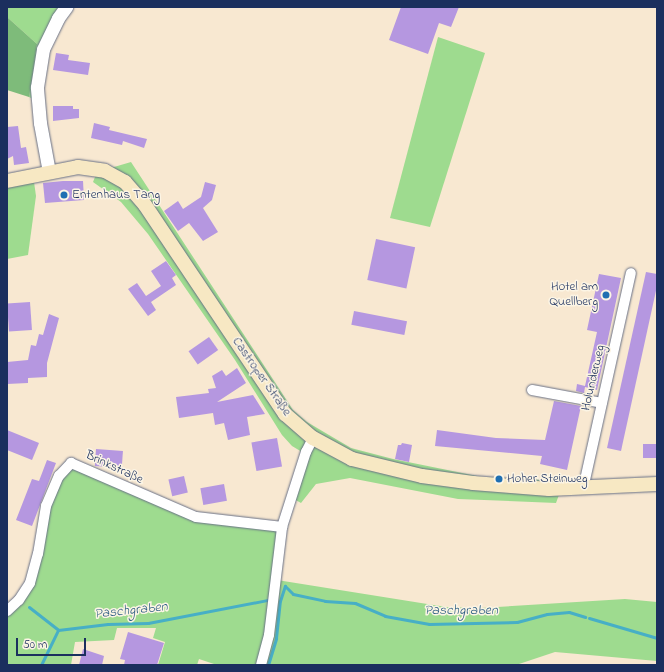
<!DOCTYPE html>
<html>
<head>
<meta charset="utf-8">
<style>
	body { margin:0 }
	#map { position:relative; width:664px; height:672px; overflow:hidden; background:#f8e8d1; font-family:"Indie Flower",sans-serif }
	div>[style] { position:absolute }
	[style*='--x'] { left:calc(var(--x)*1px); top:calc(var(--y)*1px); width:calc(var(--w)*1px); rotate:calc(var(--a)*1deg) }
	.green>* { inset:0; background:#9edb8f }
	.forest>* { inset:0; background:#7ebb7a }
	.stream>* { height:3px; margin:-1.5px; padding:0 1.5px; transform-origin:1.5px; border-radius:1.5px; background:#47afc6 }
	.building>* { inset:0; background:#b597e0; transform-origin:0 0 }
	.roads { filter:drop-shadow(0 0 1px #687086) drop-shadow(0 0 1px #687086) }
	.minor>* { height:10px; margin:-5px; padding:0 5px; transform-origin:5px; border-radius:5px; background:#fff }
	.tertiary>* { height:13px; margin:-6.5px; padding:0 6.5px; transform-origin:6.5px; border-radius:6.5px; background:#fff }
	.secondary>* { height:14px; margin:-7px; padding:0 7px; transform-origin:7px; border-radius:7px; background:#f7e8c3 }
	.dots>* { width:11px; height:11px; translate:-50% -50%; box-sizing:border-box; border:2px solid #fcf5e5; border-radius:50% }
	span { translate:-50% -50%; white-space:nowrap; text-align:center; line-height:1.15; -webkit-text-stroke:3px #fcf5e5; paint-order:stroke }
	.poi-label { font-size:13px; color:#1b2f5e }
	.left { translate:0 -50%; text-align:left }
	.right { translate:-100% -50%; text-align:right }
	.street-label { font-size:13px; color:#1b2f5e }
	.water-label { font-size:14px; color:#2a5c82; font-style:italic }
	.frame { position:absolute; inset:0; border:8px solid #1b2f5e; pointer-events:none }
	.scale { position:absolute; left:16px; top:638px; width:70px; height:18px; box-sizing:border-box; border:2px solid #1b2f5e; border-top:0; padding-left:5px; font-size:12px; line-height:14px; white-space:nowrap; color:#1b2f5e; -webkit-text-stroke:3px #fcf5e5; paint-order:stroke }
</style>
</head>
<body>
<div id="map">
	<div class="green">
		<div style="clip-path:polygon(7px 7px,60px 7px,33px 99px,29px 97px,30px 80px,37px 44px,7px 17px)"></div>
		<div style="clip-path:polygon(438px 37px,485px 53px,430px 227px,390px 218px)"></div>
		<div style="clip-path:polygon(131px 162px,293px 410px,307px 422px,351px 448px,393px 459px,482px 477px,564px 481px,556px 503px,458px 499px,350px 478px,316px 484px,301px 503px,292px 498px,307px 455px,292px 446px,282px 435px,235px 360px,148px 234px,121px 202px,93px 182px,97px 172px)"></div>
		<div style="clip-path:polygon(33px 175px,36px 196px,28px 255px,7px 259px,7px 181px)"></div>
		<div style="clip-path:polygon(74px 468px,178px 514px,281px 528px,260px 665px,217px 665px,199px 659px,197px 665px,158px 665px,165px 642px,153px 638px,156px 628px,117px 628px,114px 640px,75px 642px,71px 665px,7px 665px,7px 613px,26px 590px,45px 510px,60px 478px)"></div>
		<div style="clip-path:polygon(277px 580px,446px 607px,481px 608px,625px 599px,657px 602px,657px 661px,555px 652px,516px 665px,263px 665px)"></div>
	</div>
	<div class="forest">
		<div style="clip-path:polygon(7px 17px,37px 44px,29px 97px,7px 90px)"></div>
	</div>
	<div class="stream">
		<div style="--x:29;--y:607;--w:37;--a:38"></div>
		<div style="--x:589;--y:618;--w:71;--a:16.4"></div>
		<div style="--x:41;--y:665;--w:39;--a:-64"></div>
		<div style="--x:58;--y:630;--w:50;--a:-6.8"></div>
		<div style="--x:108;--y:624;--w:40;--a:-1.4"></div>
		<div style="--x:148;--y:623;--w:121;--a:-10.9"></div>
		<div style="--x:268;--y:665;--w:28;--a:-73"></div>
		<div style="--x:276;--y:638;--w:37;--a:-84"></div>
		<div style="--x:280;--y:601;--w:16;--a:-72"></div>
		<div style="--x:285;--y:586;--w:11;--a:45"></div>
		<div style="--x:293;--y:594;--w:33;--a:12"></div>
		<div style="--x:325;--y:601;--w:30;--a:4"></div>
		<div style="--x:355;--y:603;--w:33;--a:23"></div>
		<div style="--x:385;--y:616;--w:45;--a:10.3"></div>
		<div style="--x:429;--y:624;--w:88;--a:-1.3"></div>
		<div style="--x:517;--y:622;--w:31;--a:-15"></div>
		<div style="--x:547;--y:614;--w:22;--a:-5"></div>
		<div style="--x:569;--y:612;--w:17;--a:17"></div>
	</div>
	<div class="building">
		<div style="clip-path:polygon(401px 7px,459px 7px,451px 27px,439px 23px,428px 54px,389px 40px)"></div>
		<div style="clip-path:polygon(56px 53px,69px 55px,68px 60px,90px 63px,88px 75px,53px 70px)"></div>
		<div style="clip-path:polygon(53px 106px,73px 106px,73px 109px,79px 109px,79px 118px,53px 121px)"></div>
		<div style="clip-path:polygon(94px 123px,110px 127px,109px 130px,147px 139px,144px 148px,123px 141px,122px 145px,91px 138px)"></div>
		<div style="clip-path:polygon(18px 126px,21px 148px,26px 147px,29px 163px,14px 165px,13px 156px,7px 159px,7px 127px)"></div>
		<div style="clip-path:polygon(63px 181px,83px 181px,84px 200px,45px 203px,43px 183px)"></div>
		<div style="clip-path:polygon(205px 182px,216px 185px,212px 200px,203px 208px,218px 232px,203px 241px,189px 223px,178px 231px,164px 211px,178px 201px,183px 209px,201px 197px)"></div>
		<div style="left:376px;top:239px;width:40px;height:42px;rotate:12deg"></div>
		<div style="clip-path:polygon(166px 261px,176px 275px,172px 278px,176px 285px,151px 302px,156px 310px,148px 316px,128px 289px,137px 283px,146px 296px,161px 286px,151px 271px)"></div>
		<div style="clip-path:polygon(646px 272px,657px 274px,657px 286px,621px 451px,607px 448px)"></div>
		<div style="clip-path:polygon(599px 274px,621px 278px,597px 390px,585px 387px,584px 393px,576px 391px,577px 384px,585px 386px,597px 332px,587px 330px)"></div>
		<div style="left:30px;top:302px;width:28px;height:23px;rotate:86deg"></div>
		<div style="left:354px;top:311px;width:54px;height:14px;rotate:11deg"></div>
		<div style="clip-path:polygon(49px 314px,59px 318px,47px 363px,47px 377px,28px 378px,28px 383px,7px 384px,7px 362px,28px 360px,31px 345px,36px 346px,39px 334px,43px 335px)"></div>
		<div style="left:209px;top:337px;width:16px;height:25px;rotate:55deg"></div>
		<div style="clip-path:polygon(237px 368px,246px 383px,217px 402px,253px 395px,265px 414px,247px 417px,250px 435px,228px 440px,224px 423px,215px 425px,213px 413px,179px 418px,176px 397px,209px 393px,208px 389px,216px 388px,212px 376px,222px 370px,226px 376px)"></div>
		<div style="clip-path:polygon(554px 401px,581px 406px,567px 470px,540px 464px,542px 456px,435px 446px,437px 430px,496px 438px,545px 440px)"></div>
		<div style="clip-path:polygon(7px 430px,39px 443px,32px 460px,7px 450px)"></div>
		<div style="left:277px;top:438px;width:29px;height:26px;rotate:80deg"></div>
		<div style="clip-path:polygon(402px 443px,412px 445px,409px 462px,395px 459px,398px 445px,401px 445px)"></div>
		<div style="left:657px;top:444px;width:14px;height:14px;rotate:90deg"></div>
		<div style="left:96px;top:449px;width:27px;height:17px;rotate:4deg"></div>
		<div style="clip-path:polygon(47px 460px,56px 463px,32px 526px,16px 520px,32px 479px,39px 481px)"></div>
		<div style="left:184px;top:476px;width:17px;height:16px;rotate:77deg"></div>
		<div style="left:224px;top:484px;width:17px;height:24px;rotate:80deg"></div>
		<div style="clip-path:polygon(128px 632px,164px 643px,157px 665px,124px 665px,125px 660px,120px 659px)"></div>
		<div style="clip-path:polygon(83px 649px,104px 656px,102px 665px,79px 665px)"></div>
	</div>
	<div class="roads">
		<div class="minor">
			<div style="--x:532;--y:390;--w:71;--a:10.5"></div>
			<div style="--x:583;--y:489;--w:221;--a:-77.5"></div>
			<div style="--x:7;--y:611;--w:16;--a:-43"></div>
			<div style="--x:19;--y:600;--w:20;--a:-57"></div>
			<div style="--x:30;--y:583;--w:30;--a:-75"></div>
			<div style="--x:38;--y:554;--w:49;--a:-80.5"></div>
			<div style="--x:46;--y:506;--w:33;--a:-67"></div>
			<div style="--x:59;--y:476;--w:18;--a:-47"></div>
			<div style="--x:71;--y:463;--w:136;--a:23.4"></div>
			<div style="--x:196;--y:517;--w:87;--a:6.6"></div>
			<div style="--x:261;--y:665;--w:31;--a:-75"></div>
			<div style="--x:269;--y:635;--w:109;--a:-83.1"></div>
			<div style="--x:282;--y:527;--w:79;--a:-72.3"></div>
			<div style="--x:306;--y:452;--w:16;--a:-63"></div>
		</div>
		<div class="tertiary">
			<div style="--x:49;--y:172;--w:50;--a:-100.4"></div>
			<div style="--x:40;--y:123;--w:36;--a:-95"></div>
			<div style="--x:37;--y:87;--w:38;--a:-81"></div>
			<div style="--x:43;--y:49;--w:34;--a:-64"></div>
			<div style="--x:58;--y:18;--w:14;--a:-54"></div>
		</div>
		<div class="secondary">
			<div style="--x:7;--y:181;--w:72;--a:-11.2"></div>
			<div style="--x:78;--y:167;--w:27;--a:8"></div>
			<div style="--x:105;--y:171;--w:23;--a:29"></div>
			<div style="--x:125;--y:182;--w:30;--a:49"></div>
			<div style="--x:145;--y:205;--w:252;--a:56.2"></div>
			<div style="--x:285;--y:414;--w:37;--a:41"></div>
			<div style="--x:313;--y:438;--w:44;--a:28.3"></div>
			<div style="--x:352;--y:459;--w:72;--a:13.7"></div>
			<div style="--x:422;--y:476;--w:51;--a:7.8"></div>
			<div style="--x:473;--y:483;--w:76;--a:4.5"></div>
			<div style="--x:549;--y:489;--w:108;--a:-2.7"></div>
		</div>
	</div>
	<div class="dots">
		<div style="left:64px;top:195px;background:#1f6fb2"></div>
		<div style="left:606px;top:295px;background:#1f6fb2"></div>
		<div style="left:499px;top:479px;background:#1f6fb2"></div>
	</div>
	<div class="poi-label">
		<span class="left" style="left:72px;top:195px">Entenhaus Tang</span>
		<span class="right" style="left:598px;top:295px">Hotel am<br>Quellberg</span>
		<span class="left" style="left:507px;top:479px">Hoher Steinweg</span>
	</div>
	<div class="street-label">
		<span style="left:261px;top:377px;rotate:55deg">Castroper Straße</span>
		<span style="left:594px;top:378px;rotate:-77deg">Holunderweg</span>
		<span style="left:114px;top:468px;rotate:25deg">Brinkstraße</span>
	</div>
	<div class="water-label">
		<span style="left:131px;top:611px;rotate:-6deg">Paschgraben</span>
		<span style="left:461px;top:611px">Paschgraben</span>
	</div>
	<div class="frame"></div>
	<div class="scale">50 m</div>
</div>
</body>
</html>
